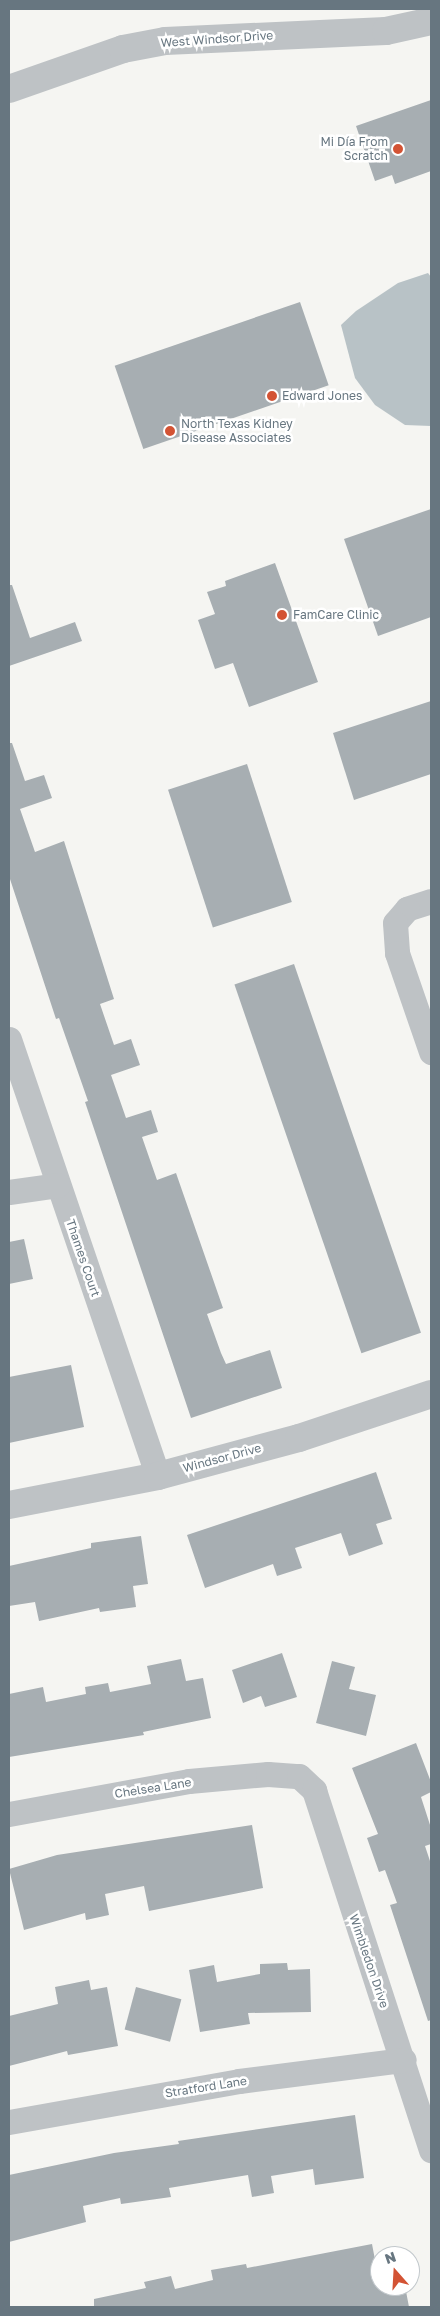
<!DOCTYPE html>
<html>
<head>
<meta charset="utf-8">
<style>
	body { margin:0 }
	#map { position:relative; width:440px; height:2316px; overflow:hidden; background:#f5f5f2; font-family:"Golos Text",sans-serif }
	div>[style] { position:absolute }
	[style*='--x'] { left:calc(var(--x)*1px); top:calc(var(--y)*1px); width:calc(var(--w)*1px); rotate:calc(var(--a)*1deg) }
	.water>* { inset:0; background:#b8c2c6 }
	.building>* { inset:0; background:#a7aeb2; transform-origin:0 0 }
	.minor>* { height:25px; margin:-12.5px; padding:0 12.5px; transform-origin:12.5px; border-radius:12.5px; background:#bec2c5 }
	.tertiary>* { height:28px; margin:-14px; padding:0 14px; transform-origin:14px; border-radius:14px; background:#bec2c5 }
	.dots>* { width:14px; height:14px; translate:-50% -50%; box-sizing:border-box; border:2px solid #fff; border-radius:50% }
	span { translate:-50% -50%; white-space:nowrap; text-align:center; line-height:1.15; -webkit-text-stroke:5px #fff; paint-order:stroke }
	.street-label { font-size:12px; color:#677680 }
	.poi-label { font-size:12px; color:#677680 }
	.right { translate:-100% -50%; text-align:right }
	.left { translate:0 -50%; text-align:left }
	.frame { position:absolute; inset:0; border:10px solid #677680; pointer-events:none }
	.north { position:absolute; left:370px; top:2246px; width:50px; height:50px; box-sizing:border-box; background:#fff; border:1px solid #c2c8cc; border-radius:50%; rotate:341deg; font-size:14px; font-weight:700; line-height:20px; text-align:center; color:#677680 }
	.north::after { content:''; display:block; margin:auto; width:18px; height:22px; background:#d35334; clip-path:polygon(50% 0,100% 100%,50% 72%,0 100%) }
</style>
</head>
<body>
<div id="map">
	<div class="water">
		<div style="clip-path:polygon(428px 273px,431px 277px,431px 426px,405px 425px,375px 405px,355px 378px,341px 325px,356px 311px,398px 283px)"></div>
	</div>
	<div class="building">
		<div style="clip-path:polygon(431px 100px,431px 171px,395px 184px,392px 175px,375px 181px,356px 126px)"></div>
		<div style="left:300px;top:302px;width:88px;height:196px;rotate:71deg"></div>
		<div style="clip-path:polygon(431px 509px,431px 617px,378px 636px,344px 539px)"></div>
		<div style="clip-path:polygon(275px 563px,318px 682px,249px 707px,233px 663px,215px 669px,198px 620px,215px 614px,207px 592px,226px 586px,225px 581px)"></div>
		<div style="clip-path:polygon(9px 585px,12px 585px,30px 638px,75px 622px,82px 641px,9px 666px)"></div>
		<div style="clip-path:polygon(431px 701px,431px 774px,354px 800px,333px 733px)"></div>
		<div style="clip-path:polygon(9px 743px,12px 743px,25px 781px,44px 775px,52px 798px,20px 809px,35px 852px,64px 841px,114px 999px,100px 1004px,114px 1045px,131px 1039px,140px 1065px,111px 1075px,126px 1118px,151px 1110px,158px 1132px,142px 1137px,157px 1180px,176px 1173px,223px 1308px,207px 1314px,221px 1353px,226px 1364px,270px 1350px,282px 1388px,191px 1418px,85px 1102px,88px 1101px,59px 1018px,56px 1019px,9px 876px)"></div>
		<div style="left:247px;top:764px;width:145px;height:83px;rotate:72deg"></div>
		<div style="left:294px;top:964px;width:390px;height:63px;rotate:71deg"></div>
		<div style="clip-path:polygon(24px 1239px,33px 1279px,9px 1284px,9px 1242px)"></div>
		<div style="clip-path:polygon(71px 1365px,84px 1427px,9px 1443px,9px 1377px)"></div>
		<div style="clip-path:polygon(376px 1472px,392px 1519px,376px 1524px,383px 1544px,349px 1556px,341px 1533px,295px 1548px,302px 1568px,277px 1576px,273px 1564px,205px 1588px,187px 1535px)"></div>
		<div style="clip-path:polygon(141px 1536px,148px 1584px,133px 1586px,136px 1607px,100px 1612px,99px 1608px,39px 1621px,35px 1602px,9px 1606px,9px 1566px,91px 1548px,91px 1543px)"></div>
		<div style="clip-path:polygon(282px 1653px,297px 1697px,265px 1707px,261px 1696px,243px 1703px,232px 1670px)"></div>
		<div style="clip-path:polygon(181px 1659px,186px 1681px,203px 1678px,211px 1718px,143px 1732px,144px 1735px,9px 1757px,9px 1694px,43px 1687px,46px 1702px,86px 1694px,85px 1687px,108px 1683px,110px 1692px,151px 1684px,147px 1666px)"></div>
		<div style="clip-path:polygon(332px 1661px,355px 1667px,349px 1689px,376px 1695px,366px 1736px,316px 1723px)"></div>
		<div style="clip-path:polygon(416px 1743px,431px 1782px,431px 1792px,421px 1797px,431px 1828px,431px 1844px,425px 1846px,431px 1864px,431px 2020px,428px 2021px,390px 1905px,397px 1903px,385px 1870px,379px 1872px,367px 1838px,378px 1834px,352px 1768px)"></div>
		<div style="clip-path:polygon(252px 1825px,263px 1888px,149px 1911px,144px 1886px,105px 1894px,109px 1915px,86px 1920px,85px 1913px,24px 1930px,9px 1869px,57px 1855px)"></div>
		<div style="clip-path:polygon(287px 1963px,288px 1970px,310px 1969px,311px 2012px,248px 2013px,250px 2024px,200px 2032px,189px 1970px,214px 1965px,217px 1982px,260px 1974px,260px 1964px)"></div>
		<div style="clip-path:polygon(89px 1980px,91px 1990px,107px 1987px,118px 2046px,68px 2055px,67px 2051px,9px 2066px,9px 2016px,58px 2004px,55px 1987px)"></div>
		<div style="left:136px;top:1987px;width:47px;height:44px;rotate:15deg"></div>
		<div style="clip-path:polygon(355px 2115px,364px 2178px,315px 2185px,313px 2169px,271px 2176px,274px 2193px,252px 2197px,248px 2175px,169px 2188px,171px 2197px,121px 2204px,120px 2198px,83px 2206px,86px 2222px,9px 2242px,9px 2175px,114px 2153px,179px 2144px,178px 2141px)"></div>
		<div style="clip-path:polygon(372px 2244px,376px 2265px,380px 2265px,380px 2286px,405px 2286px,409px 2307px,94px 2307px,94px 2299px,146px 2288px,144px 2282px,171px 2276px,175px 2289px,213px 2280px,211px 2270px,246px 2264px,247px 2268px)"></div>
	</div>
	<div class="minor">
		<div style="--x:431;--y:901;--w:25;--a:162"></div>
		<div style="--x:407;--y:909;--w:18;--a:131"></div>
		<div style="--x:395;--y:923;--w:30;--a:86"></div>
		<div style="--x:397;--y:953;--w:105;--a:71"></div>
		<div style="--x:9;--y:1039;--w:462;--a:71.2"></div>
		<div style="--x:9;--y:1192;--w:49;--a:-8.1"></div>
		<div style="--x:9;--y:1814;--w:183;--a:-10.4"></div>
		<div style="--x:189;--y:1781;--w:79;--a:-5.1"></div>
		<div style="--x:268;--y:1774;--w:31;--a:4"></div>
		<div style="--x:299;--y:1776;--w:21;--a:43"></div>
		<div style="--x:314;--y:1790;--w:379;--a:72"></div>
		<div style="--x:9;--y:2122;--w:234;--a:-10.1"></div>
		<div style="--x:239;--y:2081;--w:166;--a:-7.3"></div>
	</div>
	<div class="tertiary">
		<div style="--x:9;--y:89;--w:121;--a:-19.3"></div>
		<div style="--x:123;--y:49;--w:43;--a:-10.8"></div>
		<div style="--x:165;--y:41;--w:221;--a:-2.6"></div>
		<div style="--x:386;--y:31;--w:46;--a:-12.5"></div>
		<div style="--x:9;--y:1505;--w:152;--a:-11"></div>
		<div style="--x:158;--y:1476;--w:146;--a:-15.1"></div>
		<div style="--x:299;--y:1438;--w:139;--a:-18.4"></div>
	</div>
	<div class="dots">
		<div style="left:398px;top:149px;background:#d35334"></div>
		<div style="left:272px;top:396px;background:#d35334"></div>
		<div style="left:170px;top:431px;background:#d35334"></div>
		<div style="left:282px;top:615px;background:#d35334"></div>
	</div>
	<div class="street-label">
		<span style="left:217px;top:39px;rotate:-4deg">West Windsor Drive</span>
		<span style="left:83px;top:1258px;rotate:71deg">Thames Court</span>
		<span style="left:222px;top:1458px;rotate:-15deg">Windsor Drive</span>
		<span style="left:153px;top:1788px;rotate:-9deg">Chelsea Lane</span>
		<span style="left:369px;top:1961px;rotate:71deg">Wimbledon Drive</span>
		<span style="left:206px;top:2087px;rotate:-9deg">Stratford Lane</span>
	</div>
	<div class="poi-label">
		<span class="right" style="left:388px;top:149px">Mi Día From<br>Scratch</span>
		<span class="left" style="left:282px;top:396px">Edward Jones</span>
		<span class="left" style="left:181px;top:431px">North Texas Kidney<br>Disease Associates</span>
		<span class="left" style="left:293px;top:615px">FamCare Clinic</span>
	</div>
	<div class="frame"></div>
	<div class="north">N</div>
</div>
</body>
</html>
